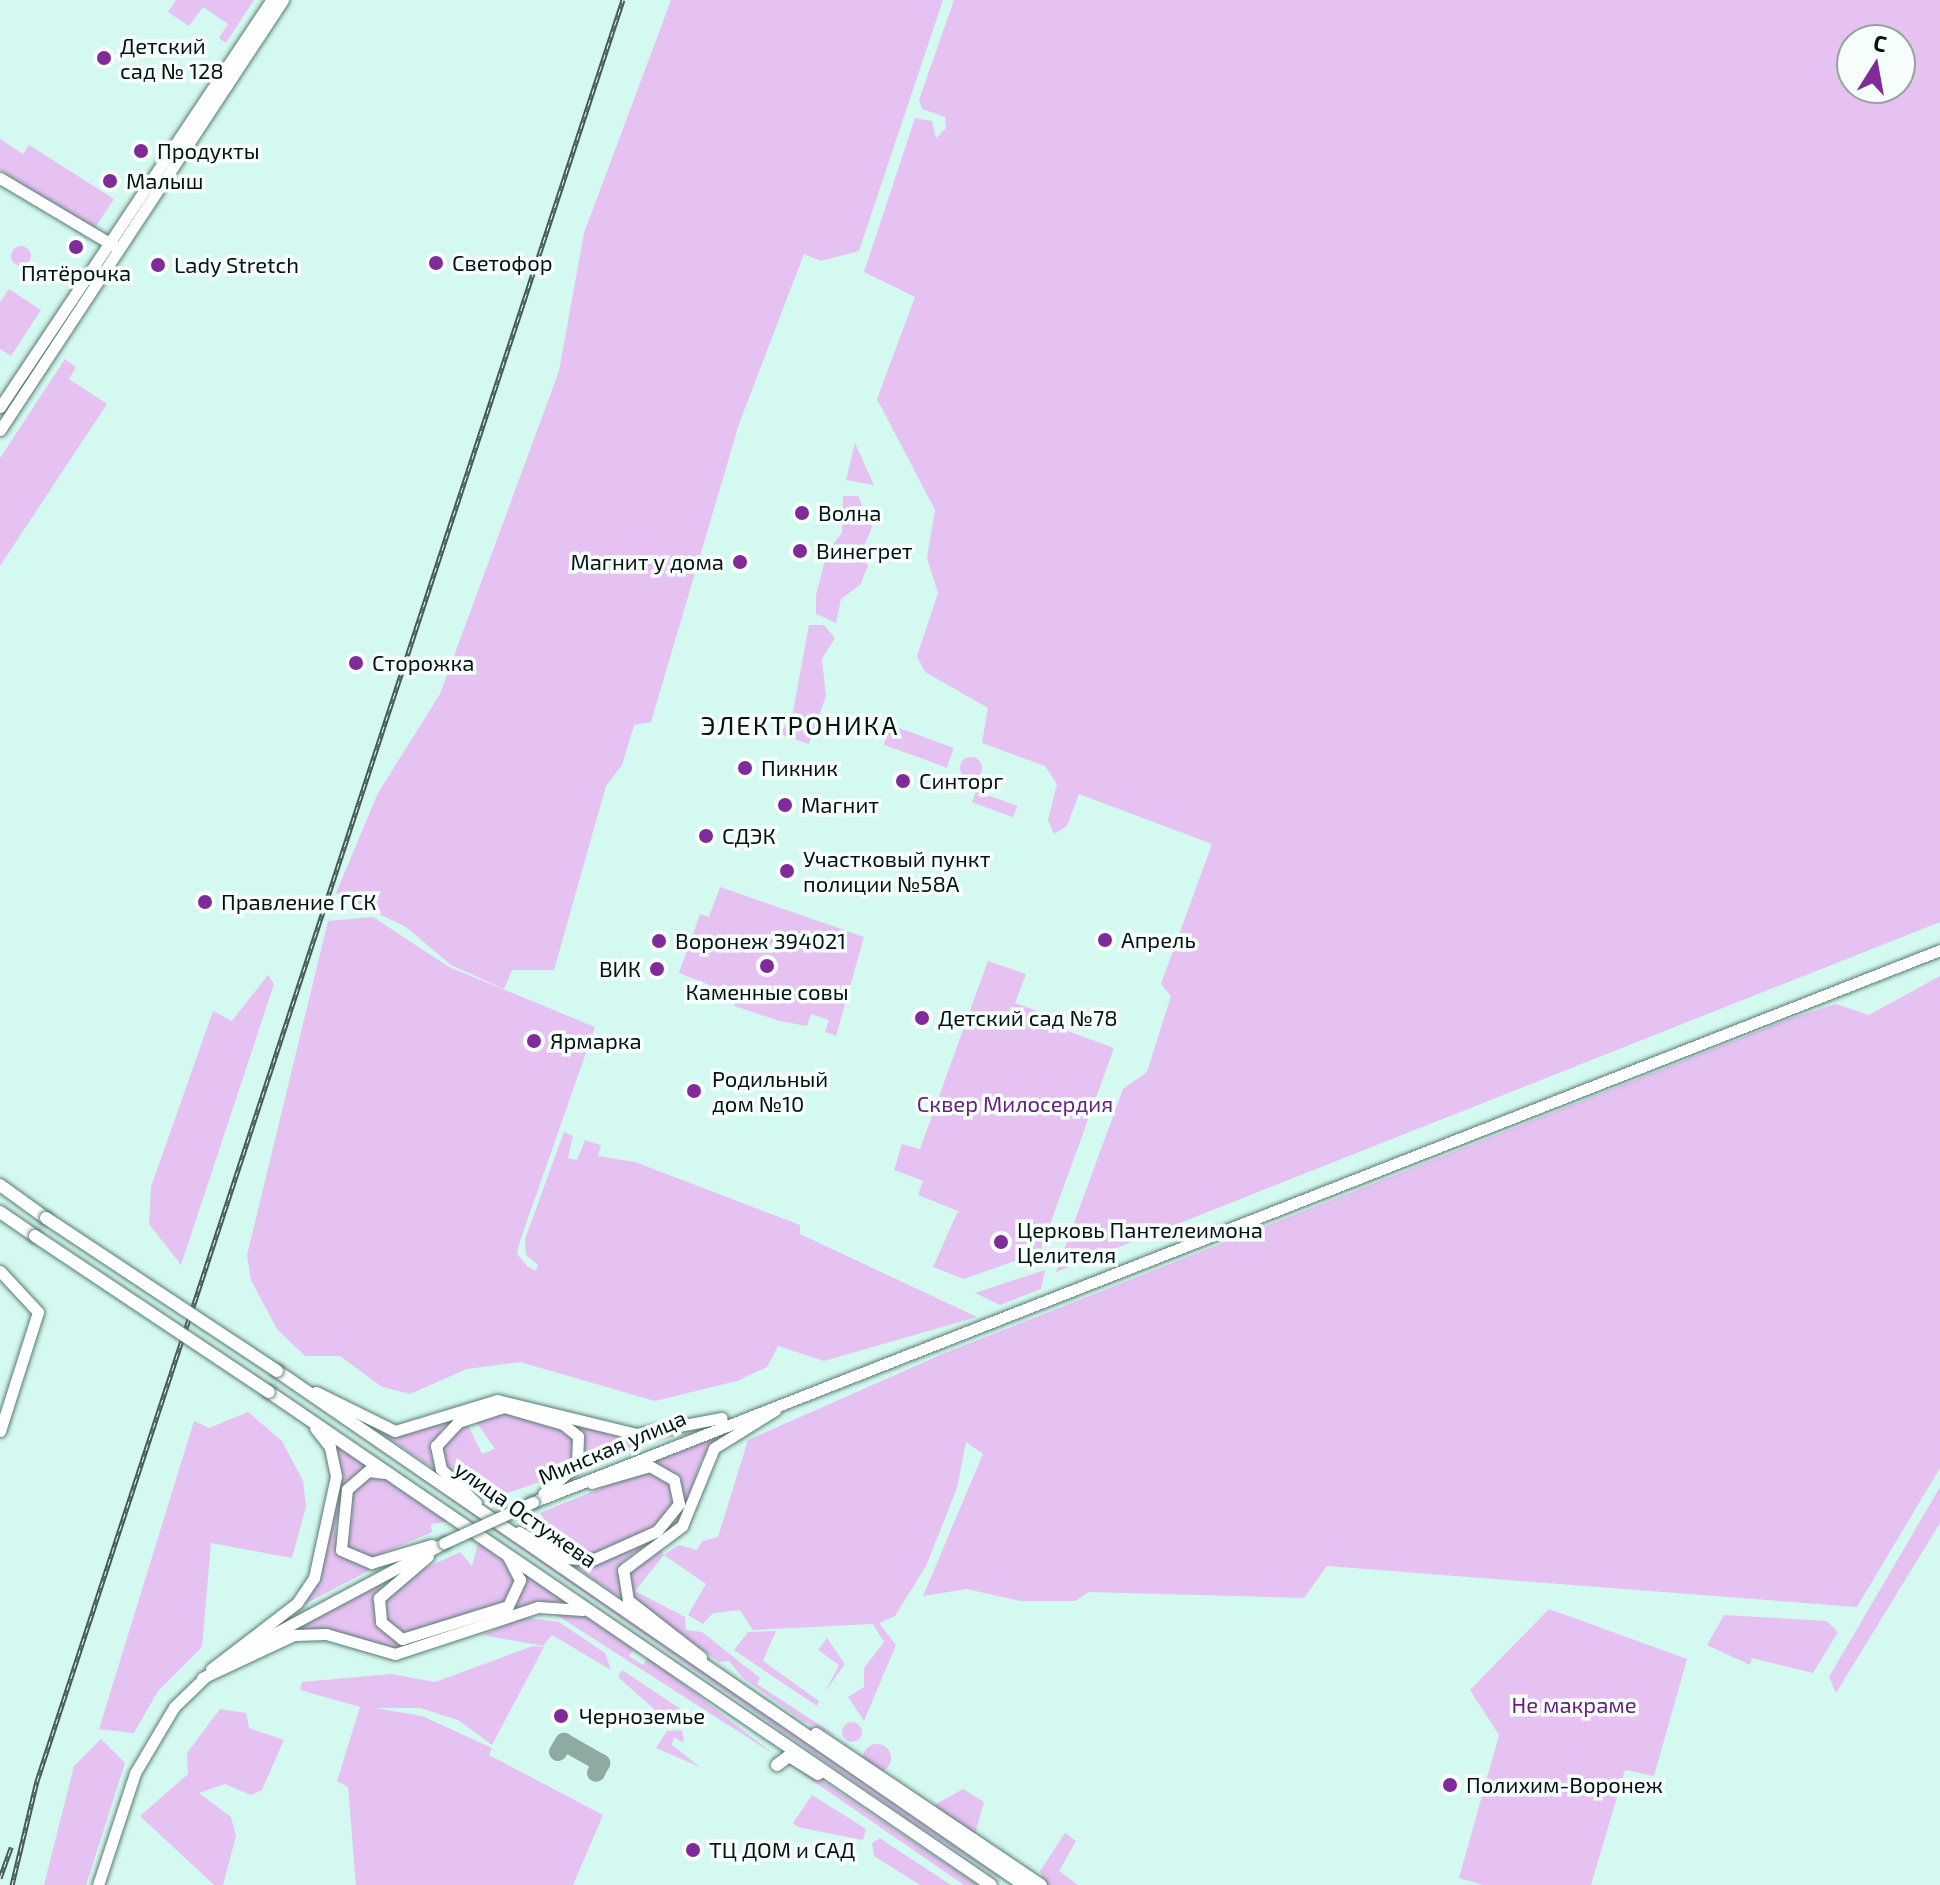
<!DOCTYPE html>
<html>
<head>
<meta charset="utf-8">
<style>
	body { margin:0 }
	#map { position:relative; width:1940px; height:1885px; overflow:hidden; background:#d4f9f0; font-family:"Exo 2",sans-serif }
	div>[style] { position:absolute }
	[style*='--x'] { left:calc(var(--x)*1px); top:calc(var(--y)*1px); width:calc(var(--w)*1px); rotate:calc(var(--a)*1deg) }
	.green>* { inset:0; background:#e6c2f3; transform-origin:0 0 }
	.round { border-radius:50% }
	.taxiway>* { height:18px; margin:-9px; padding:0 9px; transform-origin:9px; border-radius:9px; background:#8eaaa3 }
	.roads { filter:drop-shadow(0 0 2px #597a73) drop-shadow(0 0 2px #597a73) }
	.secondary>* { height:11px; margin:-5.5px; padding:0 5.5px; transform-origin:5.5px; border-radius:5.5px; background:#fff }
	.primary>* { height:12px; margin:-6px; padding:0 6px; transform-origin:6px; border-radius:6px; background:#fff }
	.rail>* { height:5px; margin-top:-2.5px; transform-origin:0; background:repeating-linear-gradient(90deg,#f7fffd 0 6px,#475b56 0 12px); box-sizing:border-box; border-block:2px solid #475b56 }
	.bridges { filter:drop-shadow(0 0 2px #597a73) drop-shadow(0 0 2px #597a73) }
	.secondary-bridge>* { height:11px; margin:-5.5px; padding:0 5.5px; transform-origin:5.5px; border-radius:5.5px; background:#fff }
	.primary-bridge>* { height:12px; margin:-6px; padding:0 6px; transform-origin:6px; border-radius:6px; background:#fff }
	.dots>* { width:22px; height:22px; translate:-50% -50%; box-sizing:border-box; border:4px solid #f7fffd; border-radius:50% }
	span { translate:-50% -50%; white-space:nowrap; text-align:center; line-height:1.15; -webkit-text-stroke:7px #f7fffd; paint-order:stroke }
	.poi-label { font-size:22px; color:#061310 }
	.left { translate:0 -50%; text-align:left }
	.right { translate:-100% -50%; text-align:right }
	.park-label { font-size:22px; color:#68217e }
	.street-label { font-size:22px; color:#061310 }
	.quarter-label { font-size:26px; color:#061310; letter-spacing:2px }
	.north { position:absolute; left:1836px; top:24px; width:80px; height:80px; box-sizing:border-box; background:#f7fffd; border:2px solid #97a19e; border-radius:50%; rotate:11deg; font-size:22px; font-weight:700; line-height:32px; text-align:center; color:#061310 }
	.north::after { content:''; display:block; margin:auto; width:28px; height:36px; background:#802b99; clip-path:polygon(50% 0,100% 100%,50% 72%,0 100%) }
</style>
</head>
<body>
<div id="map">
	<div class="green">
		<div style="clip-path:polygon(176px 0,254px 0,226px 43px,219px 38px,228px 24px,203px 7px,189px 26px,168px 12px)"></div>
		<div style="clip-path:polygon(671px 0,943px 0,859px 251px,821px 261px,804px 254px,739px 424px,651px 722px,634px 725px,622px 765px,606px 786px,554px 970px,512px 970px,504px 989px,451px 965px,406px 927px,336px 893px,378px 793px,440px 694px,559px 371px,584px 233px)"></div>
		<div style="clip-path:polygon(evenodd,954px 0,1940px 0,1940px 922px,1056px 1272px,1123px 1089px,1147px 1072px,1171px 996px,1161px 984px,1212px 844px,1079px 794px,1067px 826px,1054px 834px,1048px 820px,1057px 784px,1045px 766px,982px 743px,988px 708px,925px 672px,917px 656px,938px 593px,927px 558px,935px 510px,877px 399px,915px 297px,864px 272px,915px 118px,932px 121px,936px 138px,946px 128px,945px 117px,922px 109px,919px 100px,954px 0,1852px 40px,1900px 40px,1900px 88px,1852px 88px,1852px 40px)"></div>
		<div style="clip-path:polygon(0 139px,23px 154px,29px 145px,114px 199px,93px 231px,0 170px)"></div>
		<div class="round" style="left:11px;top:246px;width:20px;height:20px"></div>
		<div style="clip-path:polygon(9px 289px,41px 310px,11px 356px,0 349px,0 302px)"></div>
		<div style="clip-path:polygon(65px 359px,76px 367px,69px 379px,107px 404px,0 566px,0 458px)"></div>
		<div style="clip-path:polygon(855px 443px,874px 485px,846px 480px)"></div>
		<div style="clip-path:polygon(843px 496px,858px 496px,872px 527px,862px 551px,868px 566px,860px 585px,841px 599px,836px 623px,816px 614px,816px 595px,827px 552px,842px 533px)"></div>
		<div style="clip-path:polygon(809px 625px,824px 625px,835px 638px,822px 659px,826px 696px,809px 744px,779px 734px,792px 717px)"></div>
		<div style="left:891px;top:725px;width:67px;height:21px;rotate:20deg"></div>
		<div class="round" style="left:960px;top:757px;width:22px;height:22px"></div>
		<div style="left:976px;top:791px;width:44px;height:12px;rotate:20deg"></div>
		<div style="clip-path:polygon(720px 887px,864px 937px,836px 1036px,825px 1032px,829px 1020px,811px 1014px,807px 1026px,780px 1021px,734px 1006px,739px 990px,723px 984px,718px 999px,707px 995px,710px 985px,679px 973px,700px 914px,709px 917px)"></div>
		<div style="clip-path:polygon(373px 917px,449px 967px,595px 1027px,520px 1241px,517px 1254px,528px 1267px,536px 1271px,538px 1265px,526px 1255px,525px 1239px,564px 1132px,573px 1136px,568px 1158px,577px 1160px,585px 1140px,601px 1145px,598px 1156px,635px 1162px,800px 1225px,800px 1234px,977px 1317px,824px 1361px,778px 1346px,767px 1367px,737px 1381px,655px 1401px,520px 1362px,467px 1369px,410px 1394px,382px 1387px,340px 1356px,305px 1356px,277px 1329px,251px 1280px,247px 1255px,328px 921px)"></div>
		<div style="clip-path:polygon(988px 961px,1026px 974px,1015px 1003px,1037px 1011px,1040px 1021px,1114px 1048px,1040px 1252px,964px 1279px,933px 1267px,958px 1211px,918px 1195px,923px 1181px,894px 1170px,902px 1144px,920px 1149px)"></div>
		<div style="clip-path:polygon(268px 975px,274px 984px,181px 1265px,149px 1224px,151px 1187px,213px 1011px,232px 1021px)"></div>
		<div style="clip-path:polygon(1940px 976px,1940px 1468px,1857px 1607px,1327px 1566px,1304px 1598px,1089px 1592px,1075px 1601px,1020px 1601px,967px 1589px,923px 1596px,983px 1454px,966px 1442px,957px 1488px,926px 1566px,895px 1616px,879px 1623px,896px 1645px,864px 1721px,848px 1697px,864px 1687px,864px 1668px,884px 1642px,873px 1624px,753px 1630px,740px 1610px,713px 1613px,703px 1624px,688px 1615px,706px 1584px,664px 1555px,679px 1545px,697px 1550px,702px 1541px,718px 1537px,748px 1440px,945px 1353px,1792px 1018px,1836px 1004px,1869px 1015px)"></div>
		<div style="clip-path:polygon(1045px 1270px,1041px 1289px,1000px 1305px,975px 1293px)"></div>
		<div style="clip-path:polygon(303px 1396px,472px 1509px,1011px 1885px,907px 1819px)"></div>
		<div style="clip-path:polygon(508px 1402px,626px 1435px,668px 1436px,573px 1475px,584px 1449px,575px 1428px,497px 1404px,442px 1428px,431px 1456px,439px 1472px,375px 1429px,410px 1433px,485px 1404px)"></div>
		<div style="clip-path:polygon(500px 1411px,563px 1427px,577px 1444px,572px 1464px,555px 1477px,501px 1495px,500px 1504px,536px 1530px,550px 1529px,540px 1513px,645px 1470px,669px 1479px,675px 1503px,658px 1526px,591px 1557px,565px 1554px,443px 1466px,445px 1436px,467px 1423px,482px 1454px,495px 1449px,475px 1420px)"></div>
		<div style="clip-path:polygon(248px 1412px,282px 1441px,303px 1481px,306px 1507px,292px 1558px,211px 1543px,202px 1647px,158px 1691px,134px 1733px,99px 1729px,194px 1421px,209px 1428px)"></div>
		<div style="clip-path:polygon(325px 1432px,380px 1467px,347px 1481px,335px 1529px,342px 1557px,372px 1569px,299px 1607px,322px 1565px,339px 1483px)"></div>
		<div style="clip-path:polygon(727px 1433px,701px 1460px,683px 1518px,621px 1563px,625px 1601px,570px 1563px,594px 1563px,668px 1527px,682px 1508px,682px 1488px,665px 1467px,648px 1463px)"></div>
		<div style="clip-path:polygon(382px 1475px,452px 1521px,431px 1524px,432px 1532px,370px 1559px,352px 1554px,344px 1543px,350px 1490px,362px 1477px)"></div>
		<div style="clip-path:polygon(1940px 1487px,1940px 1523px,1836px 1693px,1829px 1677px)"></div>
		<div style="clip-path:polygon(479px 1540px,517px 1575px,509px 1601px,407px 1636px,388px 1627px,383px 1598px,400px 1580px,460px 1552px,472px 1566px)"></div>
		<div style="clip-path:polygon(658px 1547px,664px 1555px,635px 1591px,685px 1617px,686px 1630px,702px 1632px,760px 1678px,757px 1684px,835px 1735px,803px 1721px,743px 1678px,729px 1661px,719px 1662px,633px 1600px,626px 1569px)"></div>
		<div style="clip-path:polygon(521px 1569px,567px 1601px,539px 1603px,401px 1650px,291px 1630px,381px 1584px,374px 1606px,382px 1631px,397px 1642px,423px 1642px,510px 1608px,521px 1593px)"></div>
		<div style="clip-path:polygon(1549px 1609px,1687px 1659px,1654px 1776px,1625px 1770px,1591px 1885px,1483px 1885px,1459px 1878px,1499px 1735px,1470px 1690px)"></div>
		<div style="clip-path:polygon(578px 1611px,634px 1649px,629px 1656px,643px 1665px,648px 1657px,775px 1755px,552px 1612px)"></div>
		<div style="clip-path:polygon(1724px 1615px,1827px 1621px,1838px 1632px,1813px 1673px,1752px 1658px,1750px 1665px,1707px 1645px)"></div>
		<div style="clip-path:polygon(522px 1617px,559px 1622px,605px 1653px,611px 1670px,552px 1635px,543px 1646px,483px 1635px)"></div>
		<div style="clip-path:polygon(776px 1631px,763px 1661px,819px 1701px,817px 1706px,734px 1650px,748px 1632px)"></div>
		<div style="clip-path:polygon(827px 1638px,845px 1664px,825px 1692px,839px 1665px,818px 1650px)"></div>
		<div style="clip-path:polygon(533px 1646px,544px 1647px,492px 1745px,458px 1720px,420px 1708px,375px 1708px,422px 1716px,492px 1748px,489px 1755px,603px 1815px,573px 1885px,356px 1885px,348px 1787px,337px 1781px,360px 1707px,300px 1690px,302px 1682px,391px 1674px,435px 1682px)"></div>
		<div style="clip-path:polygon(622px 1670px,682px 1710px,699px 1721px,649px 1718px,655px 1710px,618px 1677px)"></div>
		<div style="clip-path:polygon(220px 1709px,246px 1713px,249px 1728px,284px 1740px,262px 1790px,251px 1795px,225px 1784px,199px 1793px,231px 1817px,236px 1836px,223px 1885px,214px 1885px,140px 1816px,188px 1774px,187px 1753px)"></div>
		<div class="round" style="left:842px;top:1722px;width:20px;height:20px"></div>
		<div style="clip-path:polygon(682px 1730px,684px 1743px,674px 1737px,672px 1745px,700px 1767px,656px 1748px,667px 1731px)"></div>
		<div style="clip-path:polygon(101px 1739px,125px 1763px,86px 1885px,44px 1885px,74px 1766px)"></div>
		<div class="round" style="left:863px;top:1744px;width:28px;height:28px"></div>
		<div style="clip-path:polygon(784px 1761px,793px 1761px,978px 1885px,964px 1885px)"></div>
		<div style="clip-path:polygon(963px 1789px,984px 1802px,975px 1834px,937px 1812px,936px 1804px)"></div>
		<div style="clip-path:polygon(812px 1795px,866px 1829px,863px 1840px,797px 1827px,793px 1823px)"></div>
		<div style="clip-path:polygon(1065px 1833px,1076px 1841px,1059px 1871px,1078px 1885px,1046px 1885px,1040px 1871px)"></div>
		<div style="clip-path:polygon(880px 1838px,887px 1843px,951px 1885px,920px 1885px,874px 1856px,872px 1843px)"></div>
	</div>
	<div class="taxiway">
		<div style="--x:558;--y:1752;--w:12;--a:-59"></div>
		<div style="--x:564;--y:1742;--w:43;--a:29.6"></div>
		<div style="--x:601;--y:1763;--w:11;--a:117"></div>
	</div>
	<div class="roads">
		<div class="secondary">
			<div style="--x:0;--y:178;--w:135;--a:30.7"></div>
			<div style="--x:0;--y:407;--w:489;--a:-56.3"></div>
			<div style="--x:0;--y:430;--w:515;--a:-56.65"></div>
			<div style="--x:0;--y:1271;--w:56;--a:47.2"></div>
			<div style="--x:38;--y:1312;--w:125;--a:107.7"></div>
			<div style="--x:316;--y:1392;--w:88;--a:26.3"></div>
			<div style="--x:395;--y:1431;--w:107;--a:-16.9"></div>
			<div style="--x:497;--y:1400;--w:144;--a:13.7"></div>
			<div style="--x:637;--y:1434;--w:86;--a:-10.8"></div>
			<div style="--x:385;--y:1473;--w:17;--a:-173"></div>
			<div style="--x:368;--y:1471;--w:28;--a:139"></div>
			<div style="--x:347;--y:1489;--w:61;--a:95.6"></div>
			<div style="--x:341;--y:1550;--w:33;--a:23"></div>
			<div style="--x:371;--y:1563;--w:63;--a:-16.7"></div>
			<div style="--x:533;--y:1502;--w:1511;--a:-21.42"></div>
			<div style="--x:476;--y:1503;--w:49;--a:-135.8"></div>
			<div style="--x:441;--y:1469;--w:24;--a:-102"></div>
			<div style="--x:436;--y:1446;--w:33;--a:-47"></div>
			<div style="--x:458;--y:1422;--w:48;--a:-18.1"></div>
			<div style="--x:504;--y:1407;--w:61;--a:16.1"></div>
			<div style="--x:563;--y:1424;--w:19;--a:39"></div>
			<div style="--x:578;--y:1436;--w:28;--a:92"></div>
			<div style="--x:577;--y:1464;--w:45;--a:138.6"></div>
			<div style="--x:519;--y:1532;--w:54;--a:29"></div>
			<div style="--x:566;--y:1558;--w:26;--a:4"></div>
			<div style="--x:592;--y:1560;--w:71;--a:-24"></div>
			<div style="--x:657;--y:1531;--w:35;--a:-51"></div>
			<div style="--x:679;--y:1504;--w:25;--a:-102"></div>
			<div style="--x:674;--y:1480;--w:28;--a:-150"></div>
			<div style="--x:650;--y:1466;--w:61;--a:163.9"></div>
			<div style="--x:428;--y:1556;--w:65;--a:139.4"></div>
			<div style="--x:379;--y:1598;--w:24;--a:85"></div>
			<div style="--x:381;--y:1622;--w:27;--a:39"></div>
			<div style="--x:402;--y:1639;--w:111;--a:-17.3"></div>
			<div style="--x:508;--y:1606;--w:29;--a:-65"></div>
			<div style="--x:520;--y:1580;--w:27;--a:-117"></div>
			<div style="--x:236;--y:1654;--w:236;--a:-28.1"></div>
			<div style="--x:701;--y:1657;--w:93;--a:-142"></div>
			<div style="--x:628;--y:1600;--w:30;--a:-99"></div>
			<div style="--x:623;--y:1570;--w:74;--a:-36.7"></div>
			<div style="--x:682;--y:1526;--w:84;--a:-67.7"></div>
			<div style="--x:714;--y:1448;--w:72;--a:-31.9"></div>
			<div style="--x:211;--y:1669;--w:108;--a:-37.5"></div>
			<div style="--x:297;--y:1603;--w:30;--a:-56"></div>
			<div style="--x:314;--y:1578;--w:104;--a:-77.8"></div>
			<div style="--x:336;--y:1476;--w:30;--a:-102"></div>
			<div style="--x:330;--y:1447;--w:24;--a:-128"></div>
			<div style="--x:202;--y:1678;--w:102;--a:-25.1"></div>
			<div style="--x:294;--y:1635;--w:32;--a:-2"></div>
			<div style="--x:326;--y:1634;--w:72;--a:16.2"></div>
			<div style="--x:395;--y:1654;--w:151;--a:-18.2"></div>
			<div style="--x:538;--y:1607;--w:45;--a:3.8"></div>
			<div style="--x:98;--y:1885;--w:118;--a:-71.7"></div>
			<div style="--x:135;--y:1773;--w:77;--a:-59.4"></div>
			<div style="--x:174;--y:1707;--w:45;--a:-44.1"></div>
		</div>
		<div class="primary">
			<div style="--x:0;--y:1185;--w:57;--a:35.7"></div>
			<div style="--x:0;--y:1212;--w:42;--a:34.4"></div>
			<div style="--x:277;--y:1371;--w:907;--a:34.53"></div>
			<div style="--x:269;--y:1392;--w:874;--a:34.33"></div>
			<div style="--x:816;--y:1734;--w:271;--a:33.9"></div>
			<div style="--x:777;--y:1765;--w:15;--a:-37"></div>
			<div style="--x:789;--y:1756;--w:34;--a:32"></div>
		</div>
	</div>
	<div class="rail">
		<div style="--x:0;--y:1878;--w:33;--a:-70"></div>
		<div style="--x:12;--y:1885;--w:107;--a:-76.5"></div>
		<div style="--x:37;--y:1781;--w:1875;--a:-71.79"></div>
	</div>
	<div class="bridges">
		<div class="secondary-bridge">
			<div style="--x:444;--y:1543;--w:98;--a:-24.7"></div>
		</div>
		<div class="primary-bridge">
			<div style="--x:46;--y:1218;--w:277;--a:33.5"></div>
			<div style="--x:35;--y:1236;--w:281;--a:33.7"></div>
		</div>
	</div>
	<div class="dots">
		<div style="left:104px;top:58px;background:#802b99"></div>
		<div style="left:141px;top:151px;background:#802b99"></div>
		<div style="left:110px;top:181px;background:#802b99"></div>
		<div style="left:76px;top:247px;background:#802b99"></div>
		<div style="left:436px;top:263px;background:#802b99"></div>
		<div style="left:158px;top:265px;background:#802b99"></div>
		<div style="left:802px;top:513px;background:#802b99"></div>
		<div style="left:800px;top:551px;background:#802b99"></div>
		<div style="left:740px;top:562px;background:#802b99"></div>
		<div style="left:356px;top:663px;background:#802b99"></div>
		<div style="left:745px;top:768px;background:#802b99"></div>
		<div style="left:903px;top:781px;background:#802b99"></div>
		<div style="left:785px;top:805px;background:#802b99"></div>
		<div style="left:706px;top:836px;background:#802b99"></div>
		<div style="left:787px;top:871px;background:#802b99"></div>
		<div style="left:205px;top:902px;background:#802b99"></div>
		<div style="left:1105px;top:940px;background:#802b99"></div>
		<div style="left:659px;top:941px;background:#802b99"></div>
		<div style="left:767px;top:966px;background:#802b99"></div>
		<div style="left:657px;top:969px;background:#802b99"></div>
		<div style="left:922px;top:1018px;background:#802b99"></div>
		<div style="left:534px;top:1041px;background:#802b99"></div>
		<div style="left:694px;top:1091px;background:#802b99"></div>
		<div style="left:1001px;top:1242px;background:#802b99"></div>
		<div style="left:561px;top:1716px;background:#802b99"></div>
		<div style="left:1450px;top:1785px;background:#802b99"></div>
		<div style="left:693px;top:1850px;background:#802b99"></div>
	</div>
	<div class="poi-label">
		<span class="left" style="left:120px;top:58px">Детский<br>сад № 128</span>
		<span class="left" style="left:157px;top:151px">Продукты</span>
		<span class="left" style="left:126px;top:181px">Малыш</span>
		<span class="left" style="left:452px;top:263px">Светофор</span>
		<span class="left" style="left:174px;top:265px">Lady Stretch</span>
		<span style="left:76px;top:273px">Пятёрочка</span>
		<span class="left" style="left:818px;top:513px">Волна</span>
		<span class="left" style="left:816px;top:551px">Винегрет</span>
		<span class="right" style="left:724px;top:562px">Магнит у дома</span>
		<span class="left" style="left:372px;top:663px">Сторожка</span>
		<span class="left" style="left:761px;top:768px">Пикник</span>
		<span class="left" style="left:919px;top:781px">Синторг</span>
		<span class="left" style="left:801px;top:805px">Магнит</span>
		<span class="left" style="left:722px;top:836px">СДЭК</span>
		<span class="left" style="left:803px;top:871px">Участковый пункт<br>полиции №58А</span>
		<span class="left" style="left:221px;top:902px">Правление ГСК</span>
		<span class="left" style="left:1121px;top:940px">Апрель</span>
		<span class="left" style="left:675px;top:941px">Воронеж 394021</span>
		<span class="right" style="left:641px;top:969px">ВИК</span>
		<span style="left:767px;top:992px">Каменные совы</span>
		<span class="left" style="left:938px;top:1018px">Детский сад №78</span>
		<span class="left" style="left:550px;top:1041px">Ярмарка</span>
		<span class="left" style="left:712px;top:1091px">Родильный<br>дом №10</span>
		<span class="left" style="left:1017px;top:1242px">Церковь Пантелеимона<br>Целителя</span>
		<span class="left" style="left:579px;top:1716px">Черноземье</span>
		<span class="left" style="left:1466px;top:1785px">Полихим-Воронеж</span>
		<span class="left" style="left:709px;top:1850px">ТЦ ДОМ и САД</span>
	</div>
	<div class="park-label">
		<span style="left:1015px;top:1104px">Сквер Милосердия</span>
		<span style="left:1574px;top:1705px">Не макраме</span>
	</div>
	<div class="street-label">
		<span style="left:612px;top:1447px;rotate:-23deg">Минская улица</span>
		<span style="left:526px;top:1514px;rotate:35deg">улица Остужева</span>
	</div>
	<div class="quarter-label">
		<span style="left:800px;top:725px">ЭЛЕКТРОНИКА</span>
	</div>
	<div class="north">С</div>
</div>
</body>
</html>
